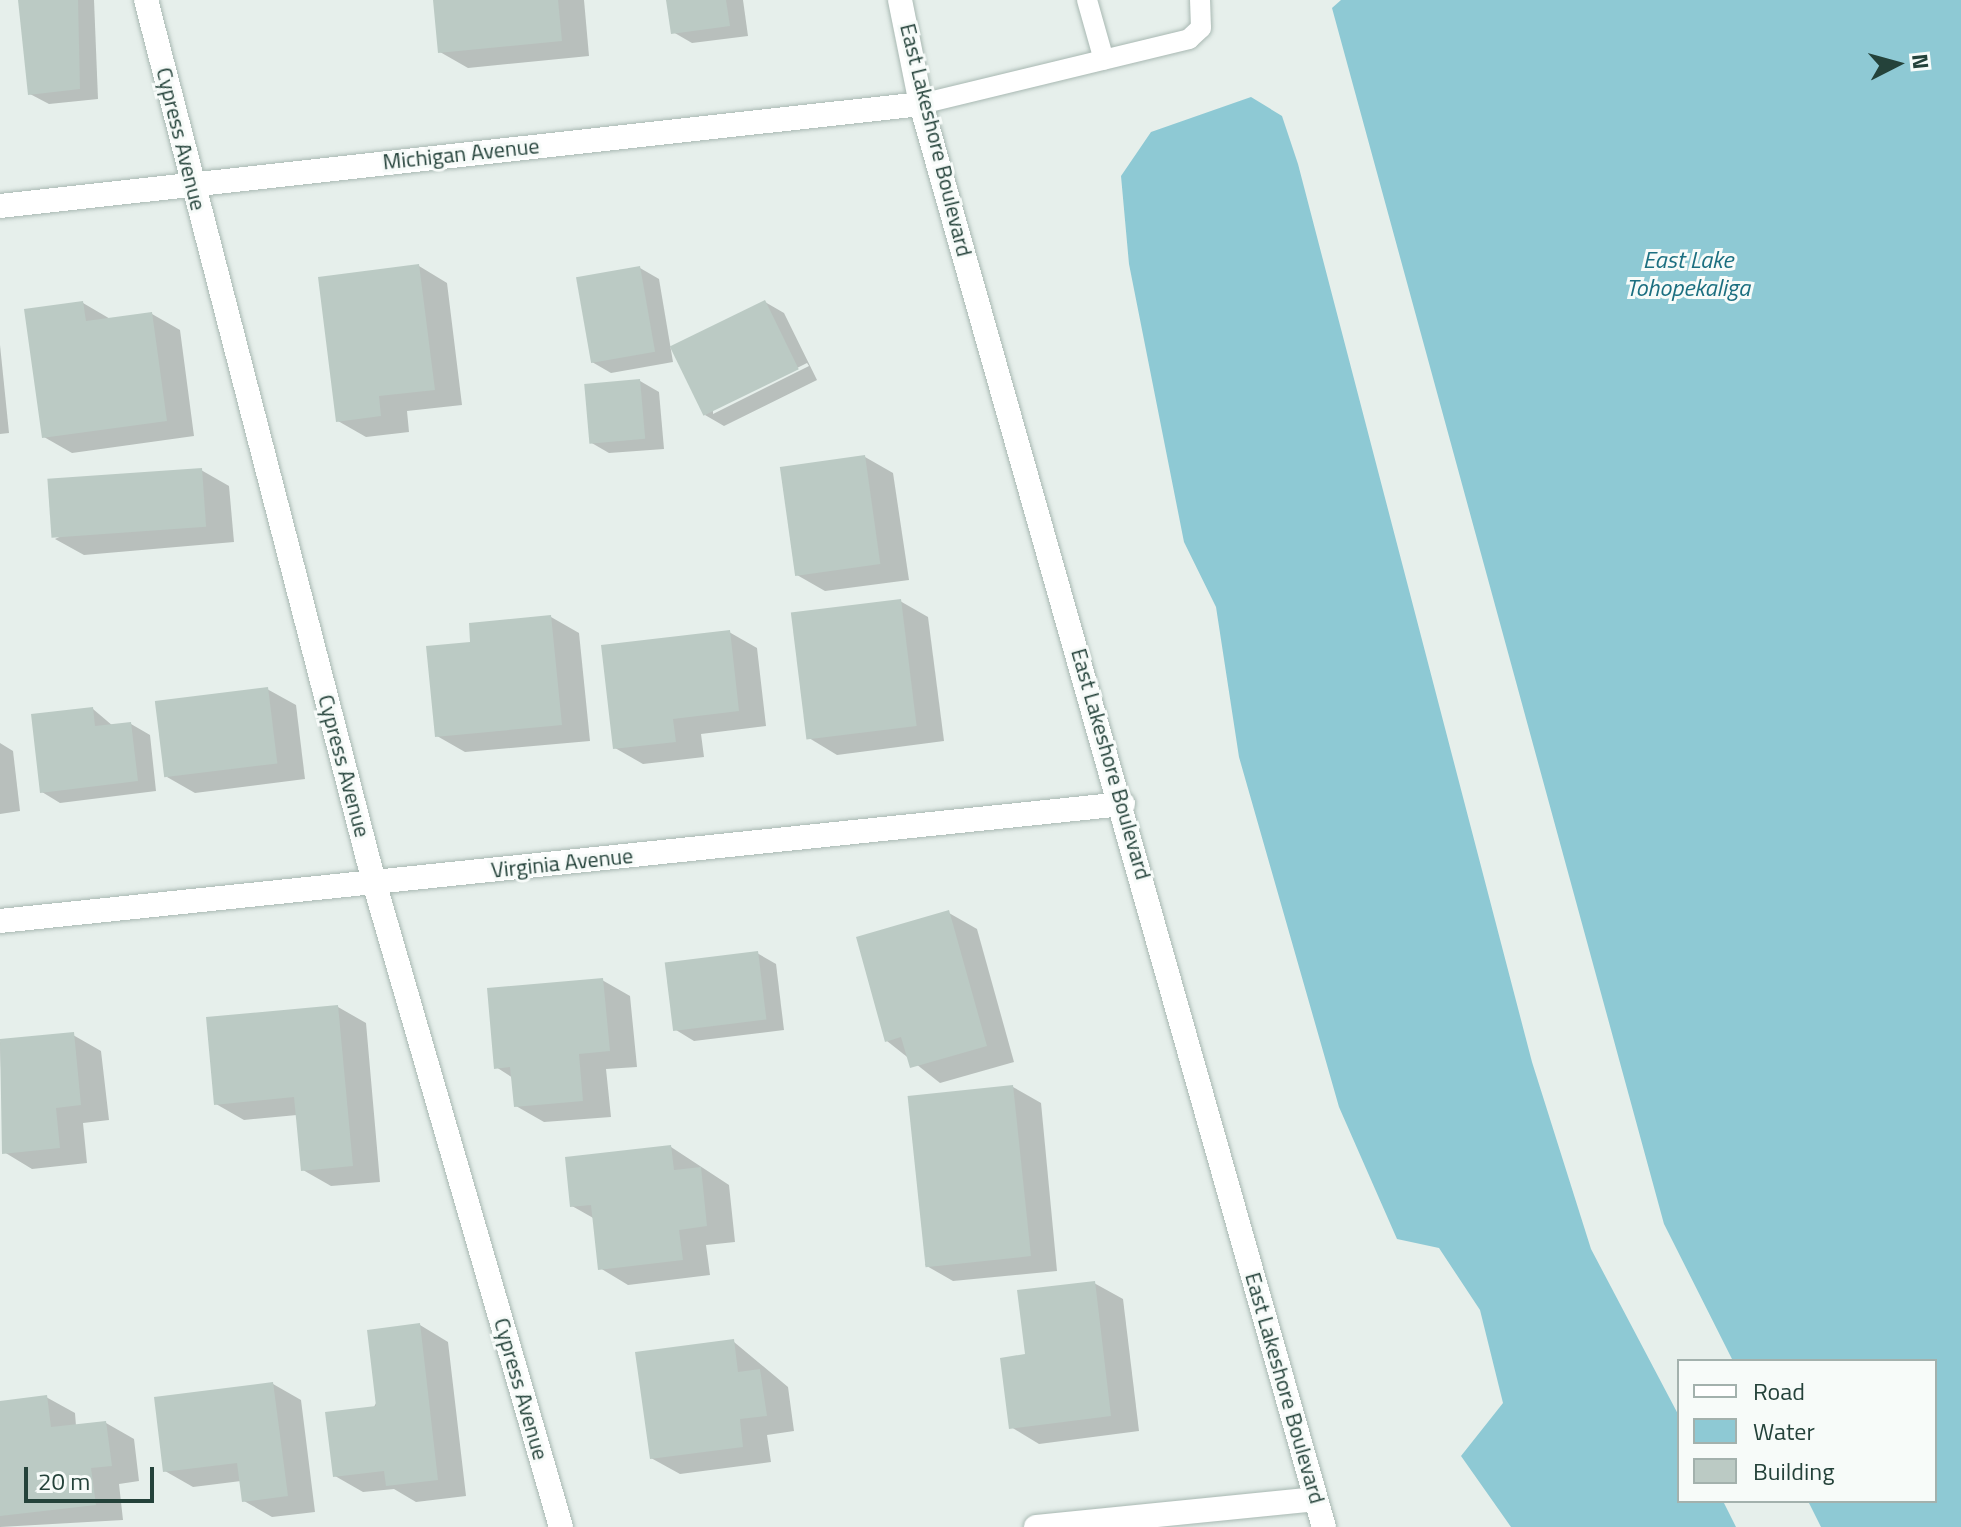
<!DOCTYPE html>
<html>
<head>
<meta charset="utf-8">
<style>
	body { margin:0 }
	#map { position:relative; width:1961px; height:1527px; overflow:hidden; background:#e6efeb; font-family:"Titillium Web",sans-serif }
	div>[style] { position:absolute }
	[style*='--x'] { left:calc(var(--x)*1px); top:calc(var(--y)*1px); width:calc(var(--w)*1px); rotate:calc(var(--a)*1deg) }
	.water>* { inset:0; background:#8ec9d4 }
	.shadow>* { inset:0; background:#0003 }
	.building>* { inset:0; background:#bbcac4; transform-origin:0 0 }
	.roads { filter:drop-shadow(0 0 2px #a8b8b2) drop-shadow(0 0 2px #a8b8b2) }
	.lane>* { height:20px; margin:-10px; padding:0 10px; transform-origin:10px; border-radius:10px; background:#fff }
	.street>* { height:24px; margin:-12px; padding:0 12px; transform-origin:12px; border-radius:12px; background:#fff }
	.secondary>* { height:24px; margin:-12px; padding:0 12px; transform-origin:12px; border-radius:12px; background:#fff }
	span { translate:-50% -50%; white-space:nowrap; text-align:center; line-height:1.15; -webkit-text-stroke:6px #f7fbf9; paint-order:stroke }
	.street-label { font-size:22px; color:#24423a }
	.water-label { font-size:24px; color:#1c6f80; font-style:italic }
	.legend { position:absolute; left:1677px; top:1359px; width:260px; height:144px; box-sizing:border-box; background:#f7fbf9; border:2px solid #a3b1ad; margin:0; padding:10px 14px; list-style:none; font-size:24px; color:#24423a }
	.legend li { display:flex; align-items:center; gap:16px; height:40px }
	.legend b { width:40px; border:2px solid #a3b1ad }
	.north { position:absolute; left:1857px; top:24px; width:80px; height:80px; -webkit-text-stroke:6px #f7fbf9; paint-order:stroke; rotate:84deg; font-size:22px; font-weight:700; line-height:32px; text-align:center; color:#24423a }
	.north::after { content:''; display:block; margin:auto; width:28px; height:36px; background:#24423a; clip-path:polygon(50% 0,100% 100%,50% 72%,0 100%) }
	.scale { position:absolute; left:24px; top:1467px; width:130px; height:36px; box-sizing:border-box; border:4px solid #24423a; border-top:0; padding-left:10px; font-size:24px; line-height:28px; white-space:nowrap; color:#24423a; -webkit-text-stroke:6px #f7fbf9; paint-order:stroke }
</style>
</head>
<body>
<div id="map">
	<div class="water">
		<div style="clip-path:polygon(1341px 0,1961px 0,1961px 1527px,1821px 1527px,1808px 1501px,1935px 1501px,1935px 1361px,1733px 1361px,1664px 1224px,1332px 8px)"></div>
		<div style="clip-path:polygon(1251px 97px,1282px 116px,1298px 164px,1532px 1062px,1591px 1249px,1679px 1416px,1679px 1501px,1723px 1501px,1736px 1527px,1511px 1527px,1461px 1456px,1503px 1403px,1480px 1310px,1439px 1248px,1397px 1239px,1339px 1107px,1239px 757px,1216px 607px,1184px 542px,1129px 264px,1121px 176px,1151px 132px)"></div>
	</div>
	<div class="shadow">
		<div style="clip-path:polygon(20px 0,94px 0,98px 99px,49px 104px,30px 94px)"></div>
		<div style="clip-path:polygon(435px 0,584px 0,589px 56px,468px 68px,440px 52px)"></div>
		<div style="clip-path:polygon(668px 0,743px 0,748px 36px,692px 43px,673px 32px)"></div>
		<div style="clip-path:polygon(419px 266px,447px 283px,462px 405px,407px 411px,409px 432px,366px 437px,338px 421px)"></div>
		<div style="clip-path:polygon(640px 268px,659px 279px,673px 362px,611px 373px,592px 362px)"></div>
		<div style="clip-path:polygon(evenodd,765px 302px,784px 313px,817px 380px,724px 426px,705px 415px,765px 302px,807px 363px,809px 366px,713px 414px,713px 410px,807px 363px)"></div>
		<div style="clip-path:polygon(83px 303px,112px 320px,152px 314px,180px 330px,194px 436px,72px 453px,44px 437px)"></div>
		<div style="clip-path:polygon(0 345px,9px 433px,0 434px)"></div>
		<div style="clip-path:polygon(640px 381px,659px 392px,664px 449px,609px 453px,590px 442px)"></div>
		<div style="clip-path:polygon(865px 457px,893px 473px,909px 580px,825px 591px,797px 575px)"></div>
		<div style="clip-path:polygon(201px 470px,229px 486px,234px 542px,84px 555px,55px 539px)"></div>
		<div style="clip-path:polygon(900px 601px,928px 617px,944px 741px,837px 755px,809px 738px)"></div>
		<div style="clip-path:polygon(551px 617px,579px 633px,590px 741px,465px 752px,437px 736px,472px 644px)"></div>
		<div style="clip-path:polygon(729px 632px,757px 648px,766px 726px,701px 734px,704px 757px,643px 764px,615px 748px)"></div>
		<div style="clip-path:polygon(267px 689px,296px 705px,305px 779px,195px 793px,167px 777px)"></div>
		<div style="clip-path:polygon(93px 709px,113px 726px,131px 724px,150px 735px,156px 791px,60px 803px,42px 792px)"></div>
		<div style="clip-path:polygon(0 743px,13px 751px,20px 811px,0 814px)"></div>
		<div style="clip-path:polygon(949px 913px,977px 929px,1014px 1062px,940px 1083px,887px 1041px)"></div>
		<div style="clip-path:polygon(757px 953px,776px 964px,784px 1030px,694px 1041px,676px 1030px)"></div>
		<div style="clip-path:polygon(602px 980px,630px 996px,637px 1067px,606px 1069px,611px 1117px,544px 1122px,516px 1106px,513px 1078px,496px 1067px)"></div>
		<div style="clip-path:polygon(338px 1007px,366px 1023px,380px 1182px,331px 1186px,303px 1170px,297px 1115px,244px 1120px,216px 1104px)"></div>
		<div style="clip-path:polygon(73px 1035px,101px 1051px,109px 1120px,83px 1123px,87px 1163px,32px 1169px,4px 1152px,0 1042px)"></div>
		<div style="clip-path:polygon(1013px 1087px,1041px 1103px,1057px 1271px,953px 1281px,925px 1265px)"></div>
		<div style="clip-path:polygon(671px 1147px,729px 1185px,735px 1242px,706px 1245px,710px 1275px,628px 1285px,600px 1268px,595px 1219px,572px 1206px)"></div>
		<div style="clip-path:polygon(1094px 1283px,1123px 1299px,1139px 1431px,1039px 1444px,1011px 1427px,1028px 1356px)"></div>
		<div style="clip-path:polygon(420px 1325px,448px 1342px,466px 1496px,416px 1502px,394px 1489px,363px 1492px,335px 1476px)"></div>
		<div style="clip-path:polygon(734px 1342px,788px 1387px,794px 1431px,767px 1435px,771px 1462px,680px 1474px,651px 1458px)"></div>
		<div style="clip-path:polygon(273px 1384px,301px 1400px,315px 1512px,272px 1517px,244px 1501px,241px 1481px,193px 1487px,165px 1471px)"></div>
		<div style="clip-path:polygon(46px 1397px,75px 1413px,76px 1426px,106px 1423px,134px 1439px,139px 1481px,119px 1484px,123px 1520px,0 1527px,0 1403px)"></div>
	</div>
	<div class="building">
		<div style="clip-path:polygon(18px 0,78px 0,80px 89px,28px 95px)"></div>
		<div style="clip-path:polygon(433px 0,558px 0,562px 41px,438px 53px)"></div>
		<div style="clip-path:polygon(666px 0,726px 0,730px 26px,671px 34px)"></div>
		<div style="clip-path:polygon(419px 264px,435px 390px,379px 396px,381px 416px,336px 422px,318px 277px)"></div>
		<div style="left:640px;top:266px;width:87px;height:65px;rotate:80deg"></div>
		<div style="left:765px;top:300px;width:77px;height:106px;rotate:64deg"></div>
		<div style="clip-path:polygon(83px 301px,86px 321px,152px 312px,167px 421px,42px 438px,24px 309px)"></div>
		<div style="left:640px;top:379px;width:60px;height:56px;rotate:85deg"></div>
		<div style="left:865px;top:455px;width:110px;height:86px;rotate:82deg"></div>
		<div style="left:202px;top:468px;width:59px;height:155px;rotate:86deg"></div>
		<div style="left:901px;top:599px;width:128px;height:111px;rotate:83deg"></div>
		<div style="clip-path:polygon(551px 615px,562px 725px,435px 737px,426px 646px,470px 642px,469px 623px)"></div>
		<div style="clip-path:polygon(730px 630px,739px 711px,673px 719px,676px 742px,613px 749px,601px 645px)"></div>
		<div style="left:268px;top:687px;width:77px;height:114px;rotate:83deg"></div>
		<div style="clip-path:polygon(93px 707px,95px 726px,131px 722px,138px 781px,40px 793px,31px 714px)"></div>
		<div style="clip-path:polygon(949px 910px,987px 1046px,910px 1068px,901px 1037px,885px 1042px,856px 937px)"></div>
		<div style="left:758px;top:951px;width:69px;height:94px;rotate:83deg"></div>
		<div style="clip-path:polygon(603px 978px,610px 1051px,579px 1054px,583px 1101px,514px 1107px,510px 1067px,494px 1069px,487px 988px)"></div>
		<div style="clip-path:polygon(338px 1005px,353px 1166px,301px 1171px,294px 1097px,214px 1105px,206px 1017px)"></div>
		<div style="clip-path:polygon(74px 1032px,81px 1105px,56px 1108px,60px 1148px,2px 1154px,0 1039px)"></div>
		<div style="left:1013px;top:1085px;width:172px;height:106px;rotate:84deg"></div>
		<div style="clip-path:polygon(671px 1145px,674px 1170px,701px 1167px,707px 1226px,679px 1230px,683px 1260px,598px 1270px,591px 1205px,570px 1207px,565px 1157px)"></div>
		<div style="clip-path:polygon(1095px 1281px,1111px 1416px,1009px 1429px,1000px 1358px,1025px 1354px,1017px 1290px)"></div>
		<div style="clip-path:polygon(420px 1323px,438px 1480px,386px 1486px,384px 1471px,333px 1477px,325px 1412px,376px 1406px,367px 1330px)"></div>
		<div style="clip-path:polygon(734px 1339px,738px 1372px,760px 1369px,767px 1416px,740px 1419px,743px 1447px,650px 1459px,635px 1352px)"></div>
		<div style="clip-path:polygon(273px 1382px,288px 1496px,242px 1502px,237px 1463px,163px 1472px,154px 1397px)"></div>
		<div style="clip-path:polygon(47px 1395px,51px 1427px,106px 1421px,112px 1466px,91px 1468px,96px 1505px,0 1516px,0 1401px)"></div>
	</div>
	<div class="roads">
		<div class="lane">
			<div style="--x:1087;--y:0;--w:62;--a:74.2"></div>
			<div style="--x:921;--y:104;--w:276;--a:-13.6"></div>
			<div style="--x:1189;--y:39;--w:16;--a:-43"></div>
			<div style="--x:1201;--y:28;--w:28;--a:-92"></div>
		</div>
		<div class="street">
			<div style="--x:146;--y:0;--w:911;--a:75.51"></div>
			<div style="--x:374;--y:882;--w:672;--a:73.83"></div>
			<div style="--x:0;--y:206;--w:927;--a:-6.32"></div>
			<div style="--x:0;--y:921;--w:1129;--a:-5.95"></div>
			<div style="--x:1036;--y:1527;--w:280;--a:-5.7"></div>
		</div>
		<div class="secondary">
			<div style="--x:900;--y:0;--w:106;--a:78.6"></div>
			<div style="--x:921;--y:104;--w:1479;--a:74.19"></div>
		</div>
	</div>
	<div class="street-label">
		<span style="left:181px;top:139px;rotate:76deg">Cypress Avenue</span>
		<span style="left:936px;top:140px;rotate:76deg">East Lakeshore Boulevard</span>
		<span style="left:461px;top:154px;rotate:-6deg">Michigan Avenue</span>
		<span style="left:1111px;top:764px;rotate:74deg">East Lakeshore Boulevard</span>
		<span style="left:344px;top:766px;rotate:75deg">Cypress Avenue</span>
		<span style="left:562px;top:863px;rotate:-6deg">Virginia Avenue</span>
		<span style="left:1285px;top:1388px;rotate:74deg">East Lakeshore Boulevard</span>
		<span style="left:521px;top:1389px;rotate:74deg">Cypress Avenue</span>
	</div>
	<div class="water-label">
		<span style="left:1688px;top:274px">East Lake<br>Tohopekaliga</span>
	</div>
	<ul class="legend">
	<li><b style="height:10px;background:#fff"></b>Road</li>
	<li><b style="height:22px;background:#8ec9d4"></b>Water</li>
	<li><b style="height:22px;background:#bbcac4"></b>Building</li>
	</ul>
	<div class="north">N</div>
	<div class="scale">20 m</div>
</div>
</body>
</html>
